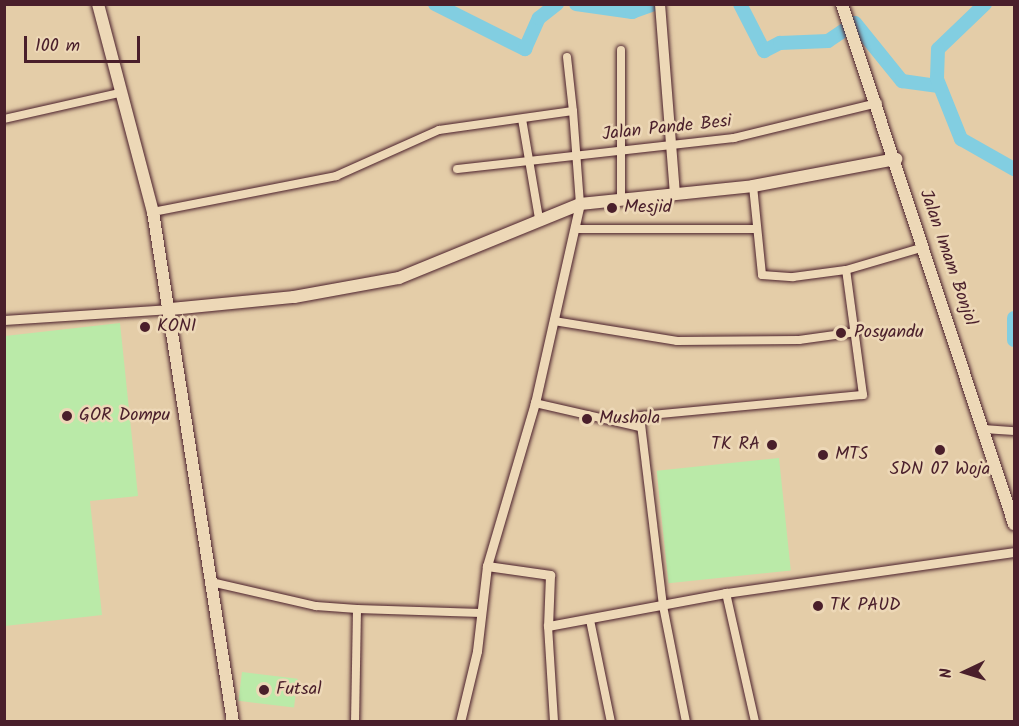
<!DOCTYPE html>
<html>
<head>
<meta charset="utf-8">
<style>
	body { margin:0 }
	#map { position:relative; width:1019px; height:726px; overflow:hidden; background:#e4cda8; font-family:Kalam,sans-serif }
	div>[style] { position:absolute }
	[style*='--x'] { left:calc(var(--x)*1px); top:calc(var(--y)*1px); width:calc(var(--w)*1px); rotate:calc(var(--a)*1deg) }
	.green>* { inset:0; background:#baeaa8; transform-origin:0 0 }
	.river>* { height:14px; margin:-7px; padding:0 7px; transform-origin:7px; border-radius:7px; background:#82cee1 }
	.roads { filter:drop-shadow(0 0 2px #4a1f2b) drop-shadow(0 0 2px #4a1f2b) }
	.minor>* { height:8px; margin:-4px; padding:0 4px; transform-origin:4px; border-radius:4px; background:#edd8b7 }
	.tertiary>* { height:9px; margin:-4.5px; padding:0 4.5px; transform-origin:4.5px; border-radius:4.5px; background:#edd8b7 }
	.secondary>* { height:10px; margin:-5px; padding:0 5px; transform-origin:5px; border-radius:5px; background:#edd8b7 }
	.primary>* { height:12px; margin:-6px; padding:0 6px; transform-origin:6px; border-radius:6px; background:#edd8b7 }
	.trunk>* { height:12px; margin:-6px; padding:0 6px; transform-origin:6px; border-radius:6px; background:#edd8b7 }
	.dots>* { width:16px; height:16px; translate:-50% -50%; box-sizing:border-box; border:3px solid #edd8b7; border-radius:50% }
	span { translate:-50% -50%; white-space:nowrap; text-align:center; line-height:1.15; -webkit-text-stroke:5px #edd8b7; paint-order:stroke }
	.street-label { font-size:18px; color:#4a1f2b }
	.poi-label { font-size:18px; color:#4a1f2b }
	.left { translate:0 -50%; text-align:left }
	.right { translate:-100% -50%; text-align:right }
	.frame { position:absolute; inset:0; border:6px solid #4a1f2b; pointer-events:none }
	.north { position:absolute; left:935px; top:642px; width:60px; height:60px; -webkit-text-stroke:4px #edd8b7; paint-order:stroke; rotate:266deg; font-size:16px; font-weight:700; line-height:24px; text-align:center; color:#4a1f2b }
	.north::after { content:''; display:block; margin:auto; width:21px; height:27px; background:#4a1f2b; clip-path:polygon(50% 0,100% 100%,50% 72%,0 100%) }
	.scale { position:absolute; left:24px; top:36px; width:116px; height:27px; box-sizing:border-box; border:3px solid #4a1f2b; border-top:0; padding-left:8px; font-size:18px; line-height:21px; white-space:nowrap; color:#4a1f2b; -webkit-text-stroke:4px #edd8b7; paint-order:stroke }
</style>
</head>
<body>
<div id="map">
	<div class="green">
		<div style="clip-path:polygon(120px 323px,138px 496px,90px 501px,102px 615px,5px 626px,5px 336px)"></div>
		<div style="left:779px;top:458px;width:113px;height:123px;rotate:84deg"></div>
		<div style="left:242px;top:672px;width:56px;height:29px;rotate:7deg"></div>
	</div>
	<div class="river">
		<div style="--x:435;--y:4;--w:101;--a:26.6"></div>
		<div style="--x:525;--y:49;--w:34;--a:-66"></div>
		<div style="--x:539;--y:18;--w:23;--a:-38"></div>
		<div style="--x:576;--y:4;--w:57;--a:8.1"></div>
		<div style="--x:632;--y:12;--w:23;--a:-20"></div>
		<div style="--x:740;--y:4;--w:53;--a:62.9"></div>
		<div style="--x:764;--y:51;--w:18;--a:-27"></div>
		<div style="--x:780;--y:43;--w:48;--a:-2.4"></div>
		<div style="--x:828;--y:41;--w:32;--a:-34"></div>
		<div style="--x:855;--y:23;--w:75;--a:51"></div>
		<div style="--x:902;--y:81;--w:37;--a:8"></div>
		<div style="--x:985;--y:4;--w:65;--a:136.2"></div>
		<div style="--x:938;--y:49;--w:30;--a:92"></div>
		<div style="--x:937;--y:79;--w:65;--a:68.2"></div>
		<div style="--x:961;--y:139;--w:61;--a:29.5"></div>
		<div style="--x:1014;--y:318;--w:22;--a:90"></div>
	</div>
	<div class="roads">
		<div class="minor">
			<div style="--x:567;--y:57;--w:54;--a:83.7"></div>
			<div style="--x:4;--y:119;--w:118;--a:-12.7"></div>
			<div style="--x:522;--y:119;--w:100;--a:80.3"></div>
			<div style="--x:457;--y:169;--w:279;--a:-6.4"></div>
			<div style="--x:734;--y:138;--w:148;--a:-13.7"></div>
			<div style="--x:753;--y:186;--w:89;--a:84.2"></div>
			<div style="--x:762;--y:275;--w:31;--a:4"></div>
			<div style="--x:793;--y:277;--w:53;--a:-7.5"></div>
			<div style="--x:846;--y:270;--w:81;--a:-16.4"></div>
			<div style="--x:621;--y:199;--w:149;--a:-90"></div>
			<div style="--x:153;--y:212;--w:187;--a:-11.1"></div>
			<div style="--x:336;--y:176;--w:113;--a:-24.1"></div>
			<div style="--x:439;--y:130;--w:135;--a:-8.1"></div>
			<div style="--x:573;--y:111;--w:93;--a:85.7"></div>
			<div style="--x:577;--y:229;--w:179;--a:0"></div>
			<div style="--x:554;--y:321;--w:125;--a:9.2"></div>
			<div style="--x:677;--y:341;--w:122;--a:-0.5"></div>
			<div style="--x:799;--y:340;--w:58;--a:-8"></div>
			<div style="--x:535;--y:403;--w:108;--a:12.9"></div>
			<div style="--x:984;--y:429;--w:30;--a:4"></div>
			<div style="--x:211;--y:582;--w:108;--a:12.9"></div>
			<div style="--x:316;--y:606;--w:41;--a:4.2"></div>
			<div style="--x:357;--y:609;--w:113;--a:91"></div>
			<div style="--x:726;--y:593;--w:132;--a:77.3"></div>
			<div style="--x:357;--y:609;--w:124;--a:1.8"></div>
			<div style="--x:590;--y:620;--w:104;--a:78.4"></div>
			<div style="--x:548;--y:626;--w:96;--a:86.4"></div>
			<div style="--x:686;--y:722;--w:118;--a:-101.2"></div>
			<div style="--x:663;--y:606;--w:191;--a:-96.9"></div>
			<div style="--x:640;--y:416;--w:224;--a:-5.4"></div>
			<div style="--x:863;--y:395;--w:126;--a:-97.7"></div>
		</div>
		<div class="tertiary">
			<div style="--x:4;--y:320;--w:167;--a:-3.8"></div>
			<div style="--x:487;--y:566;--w:64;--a:8.1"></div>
			<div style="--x:550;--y:575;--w:51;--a:92.2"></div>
			<div style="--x:548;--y:626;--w:181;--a:-10.5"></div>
			<div style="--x:726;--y:593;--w:291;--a:-8.1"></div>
			<div style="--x:460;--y:722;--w:73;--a:-76.5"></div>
			<div style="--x:477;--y:651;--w:86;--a:-83.3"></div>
			<div style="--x:487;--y:566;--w:170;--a:-73.6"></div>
			<div style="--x:535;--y:403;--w:204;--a:-77.3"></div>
		</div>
		<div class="secondary">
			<div style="--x:660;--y:4;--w:190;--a:85.5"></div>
		</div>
		<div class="primary">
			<div style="--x:171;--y:309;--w:124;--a:-5.6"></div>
			<div style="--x:294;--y:297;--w:107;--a:-10.3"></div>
			<div style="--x:399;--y:278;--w:196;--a:-22.2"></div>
			<div style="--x:580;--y:204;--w:174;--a:-5.9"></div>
			<div style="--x:753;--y:186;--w:146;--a:-10.7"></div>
		</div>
		<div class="trunk">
			<div style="--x:98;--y:4;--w:215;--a:75.2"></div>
			<div style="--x:153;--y:212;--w:516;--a:81.09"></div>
			<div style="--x:842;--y:4;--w:548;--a:71.7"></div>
		</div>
	</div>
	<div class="dots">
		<div style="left:612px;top:208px;background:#4a1f2b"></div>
		<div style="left:145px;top:327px;background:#4a1f2b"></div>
		<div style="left:841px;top:333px;background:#4a1f2b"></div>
		<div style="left:67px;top:416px;background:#4a1f2b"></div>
		<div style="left:587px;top:419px;background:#4a1f2b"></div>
		<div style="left:772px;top:445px;background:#4a1f2b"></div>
		<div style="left:940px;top:450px;background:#4a1f2b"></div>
		<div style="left:823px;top:455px;background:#4a1f2b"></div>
		<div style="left:818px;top:606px;background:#4a1f2b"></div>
		<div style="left:264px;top:690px;background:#4a1f2b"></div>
	</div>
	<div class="street-label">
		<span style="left:667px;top:129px;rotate:-6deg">Jalan Pande Besi</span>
		<span style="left:947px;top:258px;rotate:71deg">Jalan Imam Bonjol</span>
	</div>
	<div class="poi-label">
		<span class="left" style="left:624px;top:208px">Mesjid</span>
		<span class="left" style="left:157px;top:327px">KONI</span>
		<span class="left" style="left:854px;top:333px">Posyandu</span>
		<span class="left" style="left:79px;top:416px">GOR Dompu</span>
		<span class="left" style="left:599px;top:419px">Mushola</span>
		<span class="right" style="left:760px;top:445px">TK RA</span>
		<span class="left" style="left:835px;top:455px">MTS</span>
		<span style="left:940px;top:470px">SDN 07 Woja</span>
		<span class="left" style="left:830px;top:606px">TK PAUD</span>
		<span class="left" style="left:276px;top:690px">Futsal</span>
	</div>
	<div class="frame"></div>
	<div class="north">N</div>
	<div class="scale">100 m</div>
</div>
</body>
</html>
